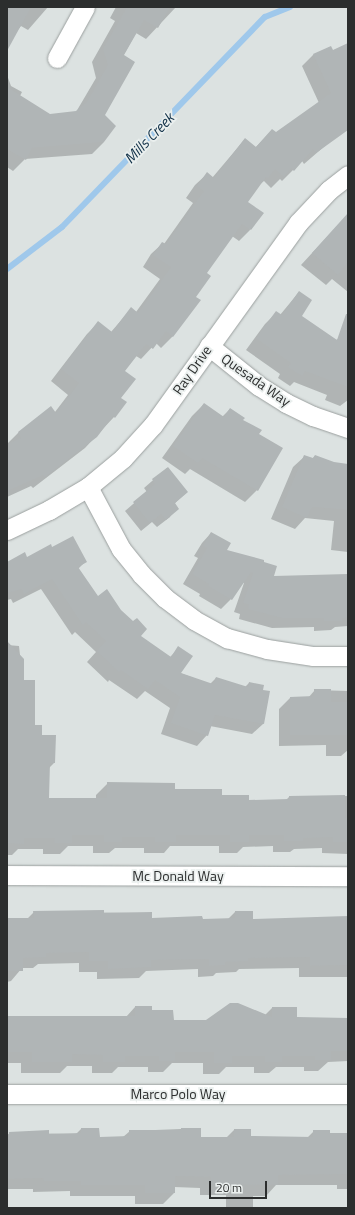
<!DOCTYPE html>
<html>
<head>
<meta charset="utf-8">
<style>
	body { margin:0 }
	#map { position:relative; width:355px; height:1215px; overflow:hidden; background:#dce2e1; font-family:"Titillium Web",sans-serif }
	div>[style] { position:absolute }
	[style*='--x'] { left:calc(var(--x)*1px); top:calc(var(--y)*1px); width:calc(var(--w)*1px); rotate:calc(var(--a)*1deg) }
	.shadow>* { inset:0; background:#0003 }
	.stream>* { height:6px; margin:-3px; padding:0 3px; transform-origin:3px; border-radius:3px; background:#9fc8eb }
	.building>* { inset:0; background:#b0b5b6 }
	.roads { filter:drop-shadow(0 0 1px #9a9f9e) drop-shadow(0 0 1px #9a9f9e) }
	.minor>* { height:19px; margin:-9.5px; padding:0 9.5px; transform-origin:9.5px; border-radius:9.5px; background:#fff }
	span { translate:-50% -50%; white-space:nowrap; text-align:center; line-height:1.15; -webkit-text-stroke:3.5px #eaefee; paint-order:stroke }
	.street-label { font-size:14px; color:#2c2e2e }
	.water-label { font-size:15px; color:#0e2e46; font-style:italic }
	.frame { position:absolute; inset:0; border:8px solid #2c2e2e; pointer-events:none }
	.scale { position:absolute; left:209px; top:1181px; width:58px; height:18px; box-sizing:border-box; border:2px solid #2c2e2e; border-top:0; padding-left:5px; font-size:12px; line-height:14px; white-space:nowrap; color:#2c2e2e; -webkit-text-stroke:3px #eaefee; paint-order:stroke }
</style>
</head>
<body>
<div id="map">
	<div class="shadow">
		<div style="clip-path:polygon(7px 7px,48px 7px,28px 30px,21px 26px,7px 43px)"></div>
		<div style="clip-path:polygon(116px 7px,176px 7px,146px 39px,136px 33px,123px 56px,104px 115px,104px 142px,92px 154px,25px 159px,13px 171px,7px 167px,7px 75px,11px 86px,22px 92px,20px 96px,50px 115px,76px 112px,96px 78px,92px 62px,115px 21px,110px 18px)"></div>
		<div style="clip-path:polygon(348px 44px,348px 126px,304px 164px,302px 161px,282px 181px,280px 179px,271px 188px,264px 181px,259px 185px,247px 202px,250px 230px,239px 241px,232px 236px,206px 273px,195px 297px,173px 336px,161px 348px,156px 343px,141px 359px,136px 356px,124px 371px,120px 398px,125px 402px,114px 417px,85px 448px,33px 488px,31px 486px,7px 497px,7px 444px,18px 433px,55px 412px,68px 395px,51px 381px,87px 334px,98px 323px,111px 332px,131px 309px,136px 312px,160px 279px,143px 267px,151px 254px,163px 243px,164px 244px,193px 203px,186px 198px,195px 185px,207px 174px,212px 178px,245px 139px,255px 148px,272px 130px,276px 133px,319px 103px,302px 66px,313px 55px,330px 47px,332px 51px)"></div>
		<div style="clip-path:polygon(348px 214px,348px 292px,332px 279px,326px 285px,301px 265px)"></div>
		<div style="clip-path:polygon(299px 292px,300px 317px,336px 340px,338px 339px,348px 343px,348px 400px,340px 406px,325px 400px,327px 395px,294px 382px,290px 386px,278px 378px,280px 374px,246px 350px,265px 324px,276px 313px,280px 315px)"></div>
		<div style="clip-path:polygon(204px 404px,222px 417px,230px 409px,258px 435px,257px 490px,245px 502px,190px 469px,185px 474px,162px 458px,192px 416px)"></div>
		<div style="clip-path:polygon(305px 456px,312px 459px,315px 456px,333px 463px,348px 465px,348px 552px,331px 550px,334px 521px,305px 518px,295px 529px,271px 519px,293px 467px)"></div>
		<div style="clip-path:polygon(167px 468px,187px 492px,174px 504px,170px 517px,157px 527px,152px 522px,141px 531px,125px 511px,147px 492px,144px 488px)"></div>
		<div style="clip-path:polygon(211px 533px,226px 551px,273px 577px,348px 575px,348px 626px,335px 627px,331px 630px,314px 631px,314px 627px,272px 628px,239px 619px,240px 614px,234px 612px,244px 583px,242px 582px,231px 599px,221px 609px,199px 596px,200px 594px,183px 584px,198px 558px,194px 556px,202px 543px)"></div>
		<div style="clip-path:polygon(52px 549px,86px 561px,78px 569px,98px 597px,139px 636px,170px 657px,179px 648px,180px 673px,210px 684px,216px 678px,245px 687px,249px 683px,262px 691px,268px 692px,263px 724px,252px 734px,210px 726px,207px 735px,197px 746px,161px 734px,170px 708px,145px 691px,137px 699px,109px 680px,108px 682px,87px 662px,96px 652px,75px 632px,72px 635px,41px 589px,13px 603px,11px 599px,7px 600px,7px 563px,27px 558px)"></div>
		<div style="clip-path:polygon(7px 645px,19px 646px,23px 681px,34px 726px,54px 763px,49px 768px,48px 799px,96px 799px,96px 795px,108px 783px,248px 801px,286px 800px,289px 797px,348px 796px,348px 854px,322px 853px,322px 848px,294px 849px,290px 852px,273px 852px,273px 846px,243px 847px,237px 853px,219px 853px,219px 846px,170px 846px,164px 853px,144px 853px,144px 848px,115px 848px,109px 853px,93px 853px,93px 846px,68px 846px,60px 854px,43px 854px,43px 849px,18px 849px,12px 855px,7px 855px)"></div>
		<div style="clip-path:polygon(315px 690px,348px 691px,348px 750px,341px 756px,326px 756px,326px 745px,279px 746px,279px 709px,290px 698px,308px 698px)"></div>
		<div style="clip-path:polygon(34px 912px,151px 913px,151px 919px,228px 919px,235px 912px,252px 920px,348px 918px,348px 977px,299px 977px,299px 968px,239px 969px,236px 972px,216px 973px,213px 976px,198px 977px,198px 969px,146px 971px,139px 978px,97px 979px,97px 972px,79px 972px,79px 963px,38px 964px,33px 968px,22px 968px,11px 981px,7px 982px,7px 919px,27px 919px)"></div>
		<div style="clip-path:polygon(135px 1007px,173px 1021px,206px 1021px,265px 1015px,272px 1008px,296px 1018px,348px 1019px,348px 1061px,328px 1062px,318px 1071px,304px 1071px,304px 1067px,276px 1067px,269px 1073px,254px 1073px,254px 1067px,226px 1067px,219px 1074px,203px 1074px,203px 1063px,172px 1063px,163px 1072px,148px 1072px,148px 1067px,118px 1067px,112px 1073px,92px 1073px,92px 1066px,67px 1066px,60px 1073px,21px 1073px,21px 1063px,7px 1063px,7px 1017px,126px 1017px)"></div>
		<div style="clip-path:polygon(81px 1129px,99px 1138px,123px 1137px,130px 1131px,181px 1129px,200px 1138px,226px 1138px,234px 1130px,250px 1137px,307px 1138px,314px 1131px,329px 1134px,348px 1134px,348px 1189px,337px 1189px,337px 1185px,276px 1185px,266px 1196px,253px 1196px,253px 1208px,226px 1208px,226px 1195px,200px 1195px,200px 1188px,174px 1187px,174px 1193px,163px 1204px,135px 1204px,135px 1196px,70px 1196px,70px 1191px,33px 1192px,33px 1189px,7px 1189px,7px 1135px,10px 1133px,76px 1134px)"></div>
	</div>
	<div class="stream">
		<div style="--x:7;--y:269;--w:69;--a:-37.4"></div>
		<div style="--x:62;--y:227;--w:292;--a:-46"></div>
		<div style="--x:265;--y:17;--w:27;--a:-22"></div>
	</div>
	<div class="building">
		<div style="clip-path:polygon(7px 7px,31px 7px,7px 51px)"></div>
		<div style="clip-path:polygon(122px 7px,170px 7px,158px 28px,144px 20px,124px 55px,135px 62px,105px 115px,116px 126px,104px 142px,32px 148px,26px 160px,7px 149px,7px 87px,50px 114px,76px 111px,87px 102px,108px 65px,103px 49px,126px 9px)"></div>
		<div style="clip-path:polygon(348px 43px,348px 130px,316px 153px,313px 149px,294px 171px,291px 168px,284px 177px,275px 169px,268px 178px,266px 177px,248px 202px,264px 213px,251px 230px,242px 224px,207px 273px,211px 276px,196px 297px,201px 300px,173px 337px,166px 331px,153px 349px,146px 344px,125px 371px,136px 379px,121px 398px,127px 402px,115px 418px,113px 416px,97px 437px,45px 477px,43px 475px,7px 491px,7px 444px,21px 438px,18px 432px,51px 406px,56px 413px,79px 383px,61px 369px,98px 321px,112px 332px,131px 307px,138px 313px,160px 283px,171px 267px,153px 255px,162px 242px,166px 244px,204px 191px,197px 186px,207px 172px,214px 178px,245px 138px,256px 147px,272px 129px,276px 132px,331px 93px,313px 54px,331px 46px,333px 50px)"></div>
		<div style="clip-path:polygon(348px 213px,348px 262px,338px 275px,312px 253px)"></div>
		<div style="clip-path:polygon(299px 291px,312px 300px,302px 316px,337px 340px,346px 314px,348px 314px,348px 387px,305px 371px,302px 376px,288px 367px,291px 363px,256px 338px,276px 311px,282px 315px)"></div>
		<div style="clip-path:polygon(204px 403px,224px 417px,230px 408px,245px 418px,243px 420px,262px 430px,259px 434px,283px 448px,258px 491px,202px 458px,198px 463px,173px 446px)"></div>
		<div style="clip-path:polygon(304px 455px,313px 458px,315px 455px,334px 462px,348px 464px,348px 510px,312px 507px,307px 518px,282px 507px)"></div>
		<div style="clip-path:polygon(168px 467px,188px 492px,175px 503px,179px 509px,166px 520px,161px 514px,150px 523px,133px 502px,155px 484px,152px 479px)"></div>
		<div style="clip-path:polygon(211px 532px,231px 543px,227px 550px,264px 560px,264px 562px,277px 566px,274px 576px,348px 574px,348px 617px,342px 618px,342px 621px,324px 621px,324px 618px,282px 618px,248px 609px,249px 604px,243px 603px,253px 573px,251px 572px,232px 600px,208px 586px,209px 584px,192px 574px,207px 548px,203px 546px)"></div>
		<div style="clip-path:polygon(73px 536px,87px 562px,78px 567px,98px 596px,107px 589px,121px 610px,133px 621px,137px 618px,147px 629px,141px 636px,171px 657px,178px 646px,193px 656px,181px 673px,213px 684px,216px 677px,248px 687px,249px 682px,264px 685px,263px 690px,270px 691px,264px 724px,215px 715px,208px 736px,171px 723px,180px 697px,155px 680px,148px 689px,121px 670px,119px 672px,97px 651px,106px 641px,86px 622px,83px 625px,52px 579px,24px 594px,22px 589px,7px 593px,7px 562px,25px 552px,27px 557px,51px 544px,52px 547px)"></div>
		<div style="clip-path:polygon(7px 641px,24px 659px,24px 680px,35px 680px,35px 725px,42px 725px,42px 735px,56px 735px,55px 763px,50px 763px,49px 798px,107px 798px,107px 782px,175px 783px,175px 789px,222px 789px,222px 795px,249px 795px,249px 800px,289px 799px,289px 796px,345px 795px,345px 818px,348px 817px,348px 842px,333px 842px,333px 837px,303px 838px,303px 841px,284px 841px,284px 835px,249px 835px,249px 842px,230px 842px,230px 835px,176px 835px,176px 842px,155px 842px,155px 837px,122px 837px,122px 842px,104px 842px,104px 835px,72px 835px,72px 843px,54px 843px,55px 838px,24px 838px,24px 844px,7px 843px,10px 763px,7px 763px)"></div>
		<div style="clip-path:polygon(314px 689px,331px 689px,331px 702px,348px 702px,348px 735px,290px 735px,290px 697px,314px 696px)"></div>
		<div style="clip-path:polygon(104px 910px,104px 913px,152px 912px,152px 918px,202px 916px,203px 919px,235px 918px,235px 911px,253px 911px,253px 919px,348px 916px,348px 965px,310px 966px,310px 957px,248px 958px,248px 961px,225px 962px,225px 965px,209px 966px,209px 959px,151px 960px,151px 967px,108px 969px,108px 961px,89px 961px,89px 952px,46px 953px,46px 957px,23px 958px,23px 971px,8px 971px,7px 918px,34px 918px,33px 911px)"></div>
		<div style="clip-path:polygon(230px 1003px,238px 1003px,272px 1017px,272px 1007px,297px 1007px,297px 1017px,348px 1018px,348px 1051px,331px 1051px,331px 1060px,315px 1060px,315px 1056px,282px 1056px,282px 1062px,265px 1062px,265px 1056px,232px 1056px,232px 1063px,214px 1063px,214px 1052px,175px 1052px,175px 1061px,159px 1061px,159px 1056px,125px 1056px,125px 1062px,103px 1062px,103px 1055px,72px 1054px,72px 1062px,32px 1062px,32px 1052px,7px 1052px,7px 1016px,135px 1016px,135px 1006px,152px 1006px,152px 1010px,173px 1010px,174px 1020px,206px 1020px)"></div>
		<div style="clip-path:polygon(81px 1128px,99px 1128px,100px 1137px,129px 1136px,129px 1130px,181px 1130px,181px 1128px,201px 1128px,201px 1137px,234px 1137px,234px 1129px,251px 1129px,251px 1136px,313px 1137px,313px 1130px,330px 1130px,330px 1133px,348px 1133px,348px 1174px,278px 1175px,278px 1185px,211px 1184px,211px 1177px,175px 1176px,175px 1193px,145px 1193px,145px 1185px,81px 1185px,81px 1181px,44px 1181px,43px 1178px,7px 1179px,7px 1135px,9px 1135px,9px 1132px,49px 1130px,49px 1134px,81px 1133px)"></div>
	</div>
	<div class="roads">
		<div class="minor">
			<div style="--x:57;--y:58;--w:58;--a:-61.2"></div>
			<div style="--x:209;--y:346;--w:64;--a:38.7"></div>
			<div style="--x:259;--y:386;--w:32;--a:32"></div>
			<div style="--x:286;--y:403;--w:30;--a:26"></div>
			<div style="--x:313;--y:416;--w:37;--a:19"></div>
			<div style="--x:88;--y:487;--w:70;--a:62"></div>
			<div style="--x:121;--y:549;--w:32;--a:51"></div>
			<div style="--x:141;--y:574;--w:34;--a:45"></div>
			<div style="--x:165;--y:598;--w:36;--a:37"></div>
			<div style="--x:194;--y:620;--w:38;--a:29"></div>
			<div style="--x:227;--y:638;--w:41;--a:15.4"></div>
			<div style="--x:267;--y:649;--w:47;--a:8.7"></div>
			<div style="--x:313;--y:656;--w:35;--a:0"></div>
			<div style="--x:7;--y:530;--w:47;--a:-25.5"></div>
			<div style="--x:49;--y:510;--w:45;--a:-30.5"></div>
			<div style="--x:88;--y:487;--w:45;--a:-39.6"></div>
			<div style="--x:123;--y:458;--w:45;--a:-47.7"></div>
			<div style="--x:153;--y:425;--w:249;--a:-54.3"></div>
			<div style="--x:298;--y:223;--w:45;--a:-46.8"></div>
			<div style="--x:329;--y:190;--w:24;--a:-38"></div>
			<div style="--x:7;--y:875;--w:341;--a:0.2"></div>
			<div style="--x:7;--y:1094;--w:341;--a:0"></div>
		</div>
	</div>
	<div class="street-label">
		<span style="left:192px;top:370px;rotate:-55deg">Ray Drive</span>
		<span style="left:256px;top:380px;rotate:35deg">Quesada Way</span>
		<span style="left:178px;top:876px">Mc Donald Way</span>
		<span style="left:178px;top:1094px">Marco Polo Way</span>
	</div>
	<div class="water-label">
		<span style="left:149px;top:138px;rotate:-46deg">Mills Creek</span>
	</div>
	<div class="frame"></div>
	<div class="scale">20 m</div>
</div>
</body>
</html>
